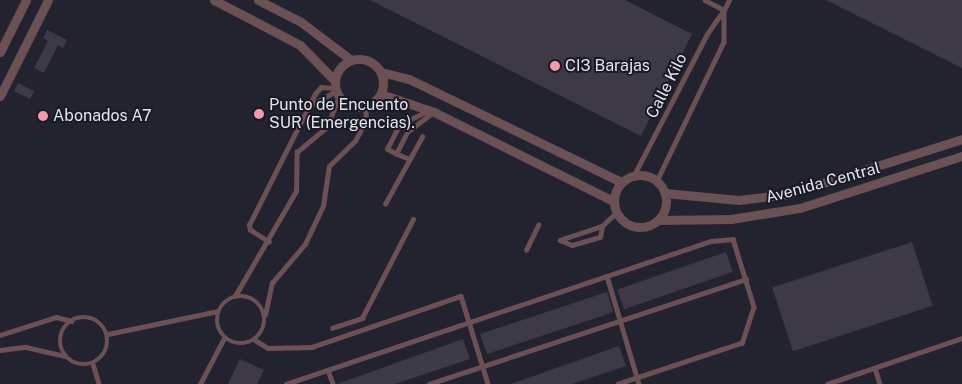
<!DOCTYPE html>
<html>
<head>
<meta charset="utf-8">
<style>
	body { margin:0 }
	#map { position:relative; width:962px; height:384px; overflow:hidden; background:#232330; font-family:"Public Sans",sans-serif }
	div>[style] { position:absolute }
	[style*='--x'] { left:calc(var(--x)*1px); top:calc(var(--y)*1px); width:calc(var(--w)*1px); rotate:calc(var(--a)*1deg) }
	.building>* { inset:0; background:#3e3946; transform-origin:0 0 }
	.service>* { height:4.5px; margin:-2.25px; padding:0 2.25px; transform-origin:2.25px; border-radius:2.25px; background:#6b5054 }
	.service>.ring { margin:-2.25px; padding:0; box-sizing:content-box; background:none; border:4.5px solid #6b5054; border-radius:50% }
	.minor>* { height:9px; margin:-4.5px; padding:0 4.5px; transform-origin:4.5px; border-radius:4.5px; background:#6b5054 }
	.minor>.ring { margin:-4.5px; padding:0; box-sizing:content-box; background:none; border:9px solid #6b5054; border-radius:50% }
	.dots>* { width:14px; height:14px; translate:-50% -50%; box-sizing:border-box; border:2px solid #1a1a26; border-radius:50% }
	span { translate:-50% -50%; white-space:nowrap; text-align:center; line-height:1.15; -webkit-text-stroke:4px #1a1a26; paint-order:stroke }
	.poi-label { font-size:16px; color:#e3e4ed }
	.left { translate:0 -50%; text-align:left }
	.street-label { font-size:16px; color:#e3e4ed }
</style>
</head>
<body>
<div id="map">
	<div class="building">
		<div style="clip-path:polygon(370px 0,625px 0,692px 34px,641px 136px)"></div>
		<div style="clip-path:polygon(826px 0,962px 0,962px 68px)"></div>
		<div style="clip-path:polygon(47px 30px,67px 40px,63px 48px,58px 45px,44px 73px,34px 68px,48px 41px,43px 38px)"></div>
		<div style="left:18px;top:83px;width:18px;height:9px;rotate:27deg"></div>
		<div style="left:912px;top:242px;width:67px;height:147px;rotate:72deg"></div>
		<div style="left:726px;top:252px;width:21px;height:115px;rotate:71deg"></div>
		<div style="clip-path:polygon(607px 292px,613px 311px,608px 314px,487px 354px,480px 334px)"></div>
		<div style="clip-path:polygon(463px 339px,470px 359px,395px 384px,337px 384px)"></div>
		<div style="clip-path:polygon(619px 346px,626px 366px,572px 384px,511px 384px)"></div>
		<div style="clip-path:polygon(240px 359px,264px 370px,257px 384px,228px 384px)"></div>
	</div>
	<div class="service">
		<div style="--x:705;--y:0;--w:21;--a:28"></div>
		<div style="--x:724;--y:10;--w:11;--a:-63"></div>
		<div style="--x:308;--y:107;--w:32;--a:-30"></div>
		<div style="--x:396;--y:154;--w:10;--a:-151"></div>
		<div style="--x:387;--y:149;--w:28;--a:-63"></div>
		<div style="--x:400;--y:124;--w:31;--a:-25"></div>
		<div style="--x:408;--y:159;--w:13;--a:-157"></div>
		<div style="--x:396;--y:154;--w:25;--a:-63"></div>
		<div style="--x:407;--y:132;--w:34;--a:-37"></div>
		<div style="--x:634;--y:175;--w:159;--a:-62.6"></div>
		<div style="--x:707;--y:34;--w:29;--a:-55"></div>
		<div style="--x:724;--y:10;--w:32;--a:90"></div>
		<div style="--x:724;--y:42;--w:154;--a:115.7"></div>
		<div style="--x:385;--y:204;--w:77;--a:-61.1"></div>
		<div style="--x:560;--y:240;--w:44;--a:-18.4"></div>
		<div style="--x:602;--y:226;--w:19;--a:-43"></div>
		<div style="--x:560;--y:240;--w:13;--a:23"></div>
		<div style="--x:572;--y:245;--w:29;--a:-16"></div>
		<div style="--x:600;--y:237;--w:11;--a:-80"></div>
		<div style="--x:269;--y:242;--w:22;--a:-148"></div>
		<div style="--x:250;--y:230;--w:5;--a:-101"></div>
		<div style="--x:249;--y:225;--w:147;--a:-63.3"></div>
		<div style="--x:315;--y:94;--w:9;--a:-49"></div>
		<div style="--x:321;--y:87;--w:15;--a:4"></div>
		<div style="--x:526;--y:250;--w:28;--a:-64"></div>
		<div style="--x:607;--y:276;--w:113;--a:73.5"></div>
		<div class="ring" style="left:217px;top:296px;width:43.5px;height:43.5px"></div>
		<div style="--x:235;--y:296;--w:121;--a:-59.8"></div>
		<div style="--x:296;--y:191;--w:39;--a:-89"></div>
		<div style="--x:297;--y:152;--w:39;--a:-40"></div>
		<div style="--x:327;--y:127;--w:33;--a:-69"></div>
		<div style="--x:265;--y:315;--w:33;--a:-78"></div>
		<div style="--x:272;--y:283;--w:51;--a:-49.8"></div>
		<div style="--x:305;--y:244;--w:42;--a:-64.7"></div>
		<div style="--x:323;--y:206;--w:40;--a:-81.5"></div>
		<div style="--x:329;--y:166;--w:36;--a:-44"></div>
		<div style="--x:355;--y:141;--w:24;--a:-62"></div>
		<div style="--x:366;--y:120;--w:13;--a:-94"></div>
		<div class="ring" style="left:60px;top:317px;width:43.5px;height:43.5px"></div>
		<div style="--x:332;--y:328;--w:32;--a:-18"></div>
		<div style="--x:362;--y:318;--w:111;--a:-62.7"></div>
		<div style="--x:108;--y:334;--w:112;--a:-11.8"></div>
		<div style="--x:0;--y:335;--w:59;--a:-17.8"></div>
		<div style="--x:56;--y:317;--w:16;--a:14"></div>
		<div style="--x:255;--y:340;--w:15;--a:32"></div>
		<div style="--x:268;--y:348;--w:44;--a:-1.3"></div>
		<div style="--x:312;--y:347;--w:157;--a:-18.9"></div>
		<div style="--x:461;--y:296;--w:92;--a:72.9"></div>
		<div style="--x:0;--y:350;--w:26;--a:-7"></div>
		<div style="--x:26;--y:347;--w:40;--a:13"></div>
		<div style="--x:93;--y:364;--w:21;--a:73"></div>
		<div style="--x:875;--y:368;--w:17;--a:73"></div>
		<div style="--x:328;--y:370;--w:15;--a:70"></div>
		<div style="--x:200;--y:384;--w:52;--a:-62.4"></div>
		<div style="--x:286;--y:384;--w:448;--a:-18.6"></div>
		<div style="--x:711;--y:241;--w:22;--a:-5"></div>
		<div style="--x:733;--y:239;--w:71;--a:72.8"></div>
		<div style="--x:754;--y:307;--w:38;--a:108"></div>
		<div style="--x:742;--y:343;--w:130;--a:161.6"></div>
		<div style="--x:429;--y:384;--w:334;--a:-18.3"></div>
		<div style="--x:827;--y:384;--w:143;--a:-18.8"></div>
	</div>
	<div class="minor">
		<div style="--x:214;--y:0;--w:97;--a:27.6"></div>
		<div style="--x:300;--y:45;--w:50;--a:45.8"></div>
		<div style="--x:258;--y:0;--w:48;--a:27.1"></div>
		<div style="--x:301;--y:22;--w:63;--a:37.2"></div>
		<div style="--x:0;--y:52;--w:58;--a:-63.4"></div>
		<div class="ring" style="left:335px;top:59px;width:39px;height:39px"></div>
		<div style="--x:381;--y:72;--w:29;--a:14"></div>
		<div style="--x:409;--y:79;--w:236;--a:25.9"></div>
		<div style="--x:381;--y:94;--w:56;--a:18.8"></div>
		<div style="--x:434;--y:112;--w:200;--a:26.4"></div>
		<div style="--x:0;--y:96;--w:107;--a:-63.4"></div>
		<div class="ring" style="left:614px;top:175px;width:43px;height:43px"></div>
		<div style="--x:665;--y:193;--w:74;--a:5.4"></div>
		<div style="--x:739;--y:200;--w:49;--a:-7"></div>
		<div style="--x:788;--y:194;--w:182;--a:-17.5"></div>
		<div style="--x:659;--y:220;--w:72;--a:-0.8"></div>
		<div style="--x:731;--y:219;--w:70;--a:-9.1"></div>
		<div style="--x:800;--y:208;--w:170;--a:-17.8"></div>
	</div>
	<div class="dots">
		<div style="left:555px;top:66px;background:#f39aa9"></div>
		<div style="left:259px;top:114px;background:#f39aa9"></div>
		<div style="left:43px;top:116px;background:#f39aa9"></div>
	</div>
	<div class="poi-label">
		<span class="left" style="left:565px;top:66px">CI3 Barajas</span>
		<span class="left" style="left:269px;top:114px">Punto de Encuento<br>SUR (Emergencias).</span>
		<span class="left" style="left:53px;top:116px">Abonados A7</span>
	</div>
	<div class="street-label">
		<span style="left:667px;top:86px;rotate:-63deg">Calle Kilo</span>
		<span style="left:823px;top:183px;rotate:-15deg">Avenida Central</span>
	</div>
</div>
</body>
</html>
